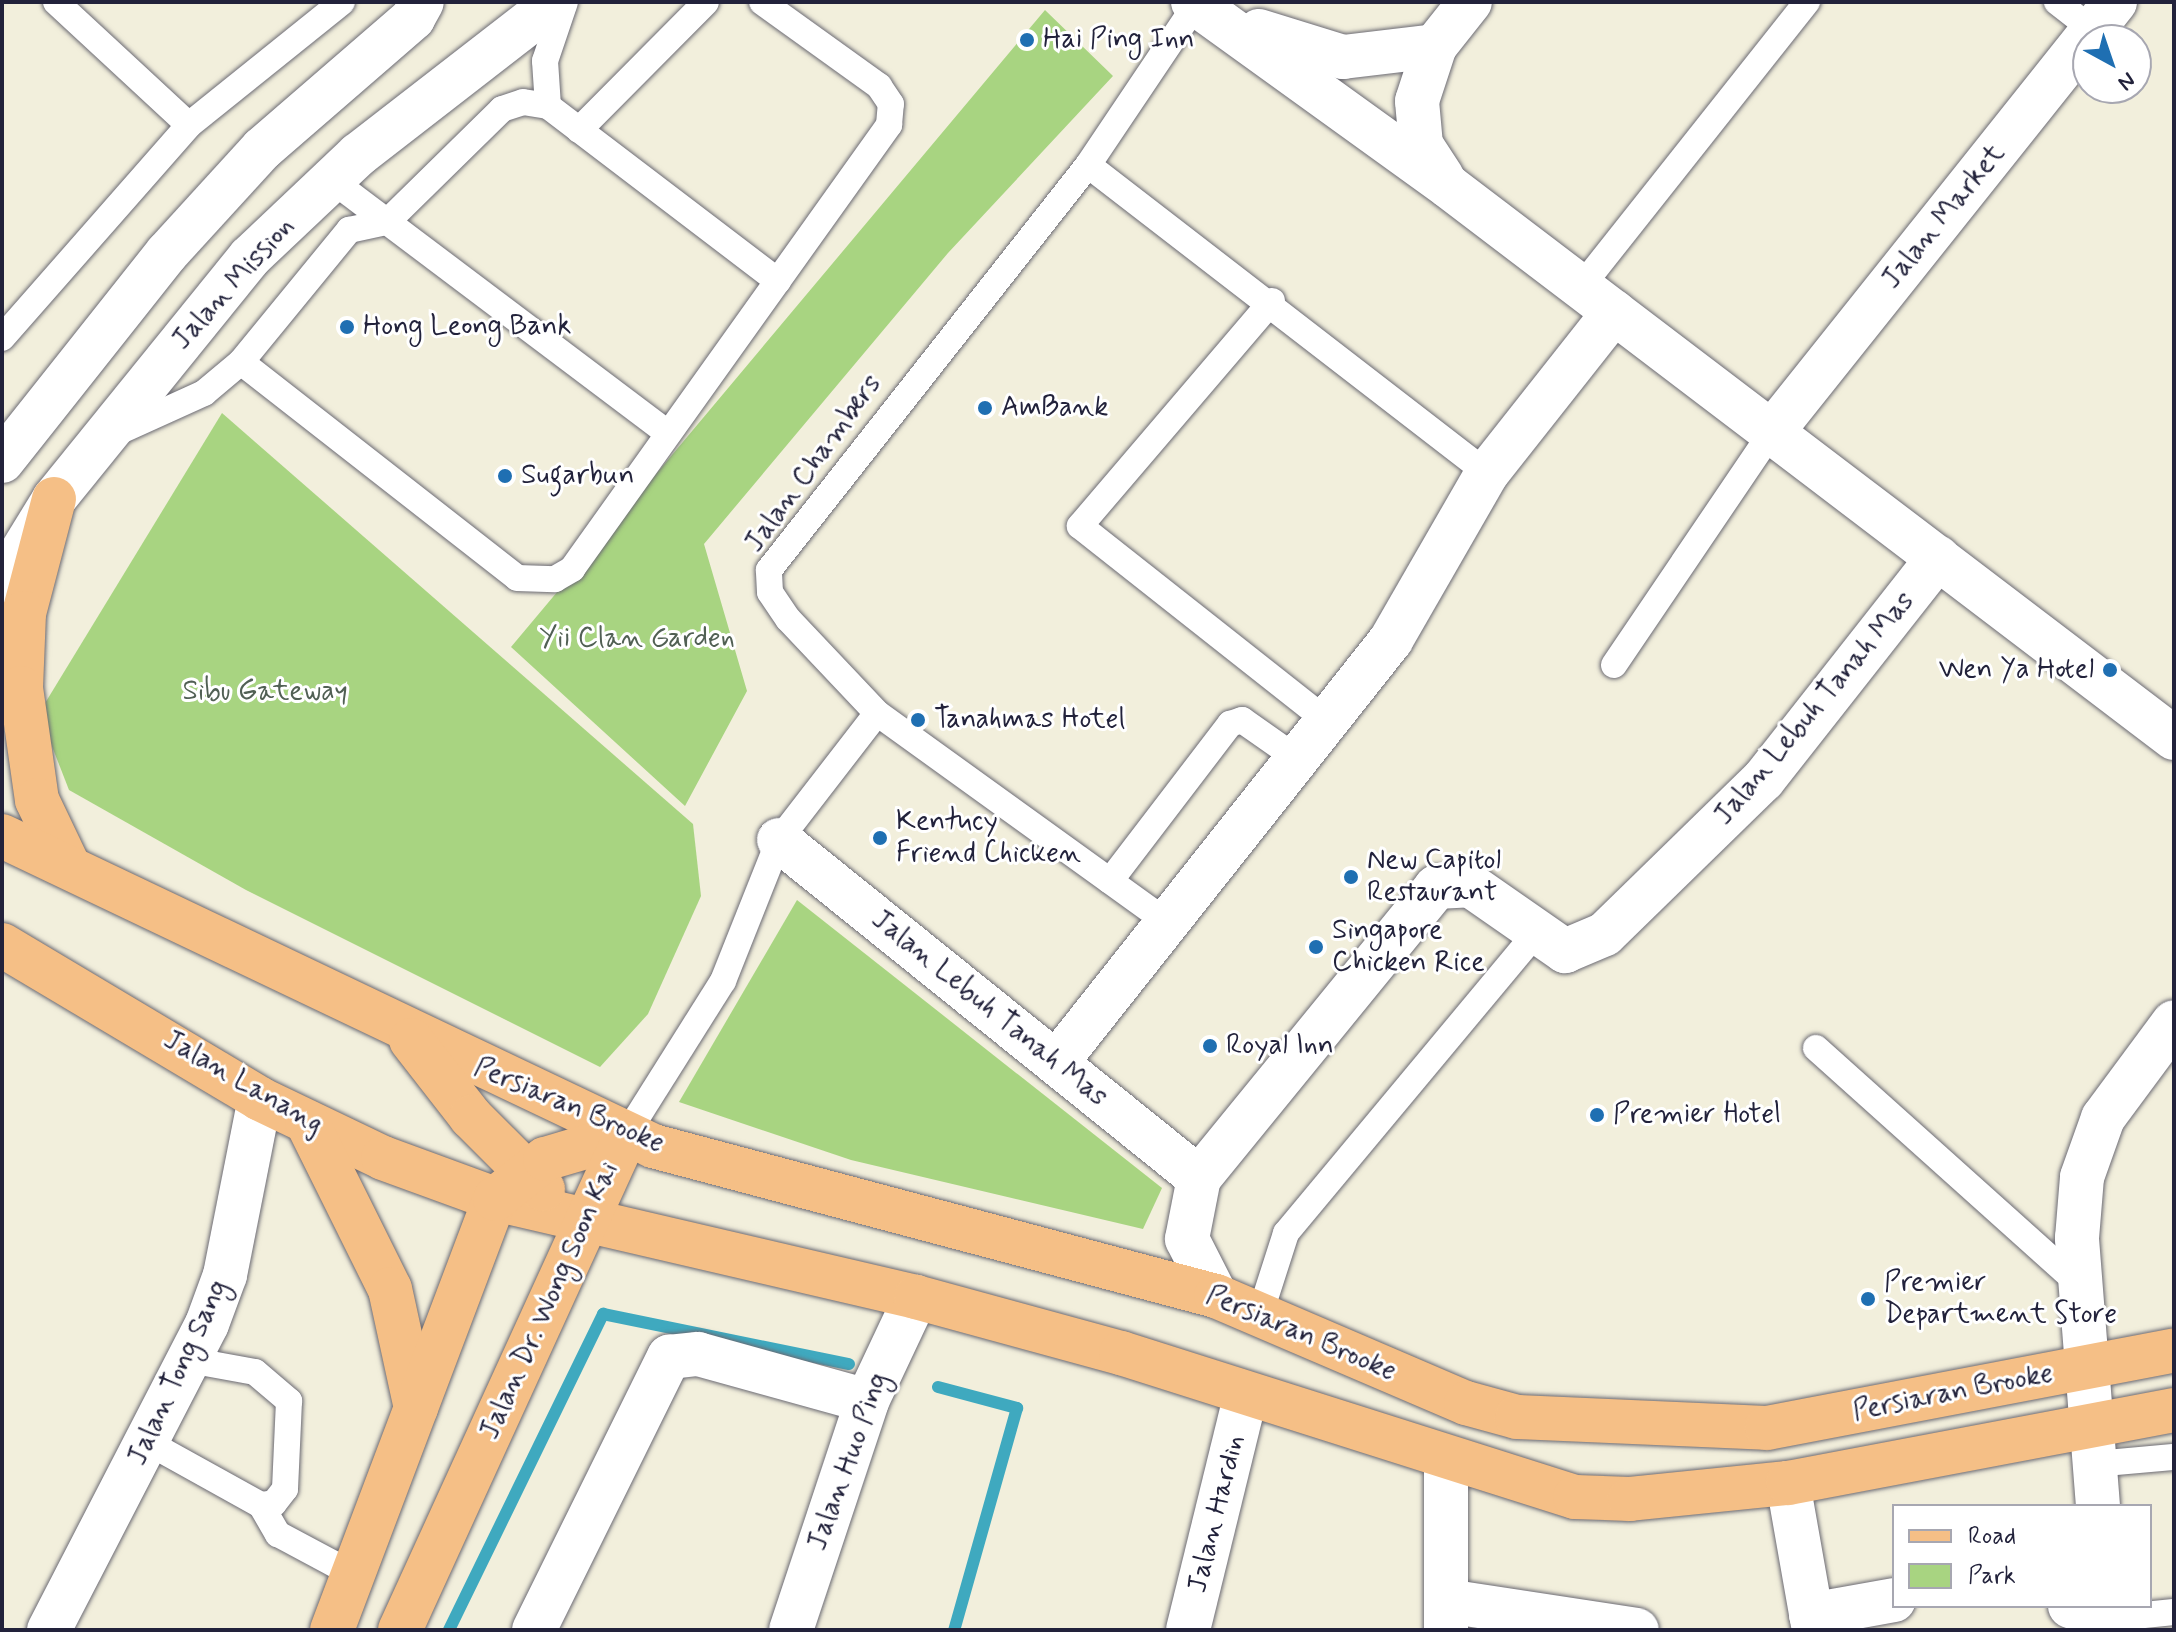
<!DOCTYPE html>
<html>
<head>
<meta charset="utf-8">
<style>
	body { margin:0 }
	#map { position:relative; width:2176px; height:1632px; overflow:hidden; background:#f2efdc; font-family:Mynerve,sans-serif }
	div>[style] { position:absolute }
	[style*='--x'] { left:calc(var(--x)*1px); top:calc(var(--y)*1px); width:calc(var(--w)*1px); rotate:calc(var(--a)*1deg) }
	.green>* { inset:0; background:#a8d481 }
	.stream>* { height:12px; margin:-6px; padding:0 6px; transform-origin:6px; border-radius:6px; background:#3fa9bf }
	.roads { filter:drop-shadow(0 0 2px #6b6a73) drop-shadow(0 0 2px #6b6a73) }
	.service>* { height:26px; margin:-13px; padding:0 13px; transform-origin:13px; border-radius:13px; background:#fff }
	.minor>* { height:44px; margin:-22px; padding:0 22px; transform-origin:22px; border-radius:22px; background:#fff }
	.tertiary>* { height:44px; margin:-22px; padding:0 22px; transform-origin:22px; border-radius:22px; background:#fff }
	.primary>* { height:44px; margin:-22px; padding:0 22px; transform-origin:22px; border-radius:22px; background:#f5bf86 }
	.dots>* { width:22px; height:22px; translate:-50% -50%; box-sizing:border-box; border:4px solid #fff; border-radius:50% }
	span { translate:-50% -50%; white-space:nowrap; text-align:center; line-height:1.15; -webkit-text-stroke:6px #fff; paint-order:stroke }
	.poi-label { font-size:28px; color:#22223b }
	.left { translate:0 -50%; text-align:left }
	.right { translate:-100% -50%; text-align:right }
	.street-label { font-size:28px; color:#22223b }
	.park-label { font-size:28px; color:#516054 }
	.frame { position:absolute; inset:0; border:4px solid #22223b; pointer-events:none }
	.legend { position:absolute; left:1892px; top:1504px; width:260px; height:104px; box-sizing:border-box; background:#fff; border:2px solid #a7a7b1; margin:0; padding:10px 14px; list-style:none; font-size:24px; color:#22223b }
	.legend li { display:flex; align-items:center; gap:16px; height:40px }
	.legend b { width:40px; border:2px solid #a7a7b1 }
	.north { position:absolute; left:2072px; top:24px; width:80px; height:80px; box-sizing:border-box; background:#fff; border:2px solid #a7a7b1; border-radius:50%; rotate:140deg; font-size:22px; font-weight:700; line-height:32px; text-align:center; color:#22223b }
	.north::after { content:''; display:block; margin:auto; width:28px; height:36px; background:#1f6fb2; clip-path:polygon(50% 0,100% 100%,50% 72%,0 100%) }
</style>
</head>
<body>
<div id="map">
	<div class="green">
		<div style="clip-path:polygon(1045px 10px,1113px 76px,948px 253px,704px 544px,747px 691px,685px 806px,511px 647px)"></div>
		<div style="clip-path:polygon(222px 413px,693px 824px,701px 896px,648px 1014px,600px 1067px,246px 890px,69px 790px,39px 713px)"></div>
		<div style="clip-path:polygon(797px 900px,1162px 1188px,1143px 1229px,851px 1160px,679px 1102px)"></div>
	</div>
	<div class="stream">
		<div style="--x:938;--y:1387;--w:82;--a:14.9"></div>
		<div style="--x:1017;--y:1408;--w:231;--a:105.8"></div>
		<div style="--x:449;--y:1630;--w:352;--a:-64"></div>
		<div style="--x:603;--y:1314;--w:251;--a:11.5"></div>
	</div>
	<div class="roads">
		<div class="service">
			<div style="--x:56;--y:2;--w:181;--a:42.8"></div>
			<div style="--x:2057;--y:2;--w:46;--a:37.9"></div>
			<div style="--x:548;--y:106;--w:45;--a:-93.8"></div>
			<div style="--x:545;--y:61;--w:62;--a:-71.3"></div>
			<div style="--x:579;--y:130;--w:180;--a:-45.2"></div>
			<div style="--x:1088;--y:165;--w:504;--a:37.67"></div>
			<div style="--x:333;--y:181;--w:419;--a:37"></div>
			<div style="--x:1581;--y:287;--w:364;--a:-51.6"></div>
			<div style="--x:1272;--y:301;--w:296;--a:130.5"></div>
			<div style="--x:1080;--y:526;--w:313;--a:38.3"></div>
			<div style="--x:2;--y:338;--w:283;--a:-48.7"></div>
			<div style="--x:189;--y:125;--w:196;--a:-38.8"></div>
			<div style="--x:241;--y:362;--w:350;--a:38"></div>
			<div style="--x:517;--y:578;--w:38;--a:2"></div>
			<div style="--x:555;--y:579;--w:20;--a:-30"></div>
			<div style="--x:572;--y:569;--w:546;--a:-54.47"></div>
			<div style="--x:889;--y:125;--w:21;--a:-85"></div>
			<div style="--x:891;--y:104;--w:22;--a:-124"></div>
			<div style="--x:879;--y:86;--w:144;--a:-144.3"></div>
			<div style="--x:116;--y:433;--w:97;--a:-24.4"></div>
			<div style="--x:204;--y:393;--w:48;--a:-40"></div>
			<div style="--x:241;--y:362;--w:171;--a:-50.7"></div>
			<div style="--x:349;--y:230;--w:39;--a:-12"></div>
			<div style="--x:387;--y:222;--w:161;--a:-44.5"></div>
			<div style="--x:502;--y:109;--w:22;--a:-18"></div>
			<div style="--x:523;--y:102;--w:25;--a:9"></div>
			<div style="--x:548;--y:106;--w:289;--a:37.3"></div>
			<div style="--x:1614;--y:665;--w:282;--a:-55.9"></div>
			<div style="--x:877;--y:713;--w:357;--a:35.8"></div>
			<div style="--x:1110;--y:881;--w:198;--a:-52.6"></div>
			<div style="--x:1230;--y:724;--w:13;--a:-18"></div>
			<div style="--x:1242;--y:720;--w:66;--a:35.1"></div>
			<div style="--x:1816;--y:1048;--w:356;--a:41.9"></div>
			<div style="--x:626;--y:1135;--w:182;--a:-57.8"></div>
			<div style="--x:723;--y:981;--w:152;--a:-68.3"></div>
			<div style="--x:779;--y:840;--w:160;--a:-52.3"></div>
			<div style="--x:877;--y:713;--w:129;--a:-133.4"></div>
			<div style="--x:788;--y:619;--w:32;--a:-124"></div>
			<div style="--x:770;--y:592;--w:22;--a:-93"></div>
			<div style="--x:769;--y:570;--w:516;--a:-51.77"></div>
			<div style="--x:1088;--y:165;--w:194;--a:-56.1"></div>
			<div style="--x:1261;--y:1311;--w:82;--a:-72.2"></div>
			<div style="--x:1286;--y:1233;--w:389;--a:-50.2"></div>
			<div style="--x:189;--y:1360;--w:67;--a:10.3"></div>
			<div style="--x:255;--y:1372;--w:45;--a:40.5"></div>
			<div style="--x:289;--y:1401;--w:88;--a:92.6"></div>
			<div style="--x:285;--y:1489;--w:18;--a:128"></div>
			<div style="--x:274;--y:1503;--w:13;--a:171"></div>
			<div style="--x:149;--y:1443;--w:128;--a:29"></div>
			<div style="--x:261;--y:1505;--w:34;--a:60"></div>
			<div style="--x:278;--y:1534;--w:85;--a:28.1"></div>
			<div style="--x:2095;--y:1464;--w:79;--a:-5.1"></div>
			<div style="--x:2105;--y:1619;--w:69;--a:-5.8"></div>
		</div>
		<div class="minor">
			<div style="--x:1448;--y:186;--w:912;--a:37.25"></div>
			<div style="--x:1772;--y:432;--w:550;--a:-51.42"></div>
			<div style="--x:779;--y:840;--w:539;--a:38.83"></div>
			<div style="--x:1056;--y:1063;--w:540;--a:-51.62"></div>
			<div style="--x:1391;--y:640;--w:193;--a:-60.1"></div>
			<div style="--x:1487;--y:473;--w:205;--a:-51.7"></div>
			<div style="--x:1216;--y:1296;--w:64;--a:-117"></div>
			<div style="--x:1187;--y:1239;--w:62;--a:-78.9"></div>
			<div style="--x:1199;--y:1178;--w:375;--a:-50.8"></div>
			<div style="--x:1436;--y:887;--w:34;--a:-3"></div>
			<div style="--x:1470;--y:885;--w:116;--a:34.8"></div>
			<div style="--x:1565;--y:951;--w:43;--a:-23"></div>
			<div style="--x:1605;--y:934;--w:221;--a:-44.3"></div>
			<div style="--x:1763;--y:780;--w:283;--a:-51.8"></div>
			<div style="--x:1446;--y:1459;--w:170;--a:90"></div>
			<div style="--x:1788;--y:1483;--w:149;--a:80"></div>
			<div style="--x:2098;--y:1506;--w:269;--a:-94.5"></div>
			<div style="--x:2077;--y:1238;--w:61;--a:-85.3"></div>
			<div style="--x:2082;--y:1177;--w:63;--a:-70.4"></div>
			<div style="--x:2103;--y:1118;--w:119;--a:-53.5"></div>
			<div style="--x:1447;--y:1601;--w:192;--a:8.7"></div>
			<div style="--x:2070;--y:1606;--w:37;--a:20"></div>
			<div style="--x:1811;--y:1615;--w:84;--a:-10.2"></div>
			<div style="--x:49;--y:1630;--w:344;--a:-62.7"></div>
			<div style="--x:207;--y:1324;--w:52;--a:-69.8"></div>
			<div style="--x:225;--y:1275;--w:179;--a:-78.8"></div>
			<div style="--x:534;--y:1630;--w:305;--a:-63.7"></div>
			<div style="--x:669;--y:1357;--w:29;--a:-6"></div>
			<div style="--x:698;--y:1354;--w:175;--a:15.5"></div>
			<div style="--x:791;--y:1630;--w:241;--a:-71.6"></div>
			<div style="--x:867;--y:1401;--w:115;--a:-64.8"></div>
			<div style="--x:1188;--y:1630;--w:239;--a:-76.2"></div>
		</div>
		<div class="tertiary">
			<div style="--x:1193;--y:2;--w:314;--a:35.8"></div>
			<div style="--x:1259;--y:31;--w:88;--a:17.2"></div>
			<div style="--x:1343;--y:57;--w:93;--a:-6.8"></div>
			<div style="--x:1442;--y:177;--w:38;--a:-123"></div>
			<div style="--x:1421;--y:145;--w:44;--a:-95.2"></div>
			<div style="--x:1417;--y:101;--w:58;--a:-71.9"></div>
			<div style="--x:1435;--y:46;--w:56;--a:-51.5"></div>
			<div style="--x:2;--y:461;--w:265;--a:-51.6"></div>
			<div style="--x:167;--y:253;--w:141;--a:-47.6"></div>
			<div style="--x:262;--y:149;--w:200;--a:-40.9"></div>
			<div style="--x:413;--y:18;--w:18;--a:-61"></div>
			<div style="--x:2;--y:584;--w:100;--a:-58.5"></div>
			<div style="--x:54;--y:499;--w:311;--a:-51"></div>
			<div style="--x:250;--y:257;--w:149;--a:-43.4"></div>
			<div style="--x:358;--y:155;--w:249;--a:-37.8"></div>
		</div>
		<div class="primary">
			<div style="--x:54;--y:499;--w:118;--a:104.7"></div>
			<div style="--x:24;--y:613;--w:75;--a:92.3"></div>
			<div style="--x:21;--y:688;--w:113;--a:81.9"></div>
			<div style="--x:37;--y:800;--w:70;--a:64.5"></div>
			<div style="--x:2;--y:836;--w:721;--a:25.46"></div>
			<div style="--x:653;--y:1146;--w:583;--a:14.92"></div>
			<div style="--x:1216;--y:1296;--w:272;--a:23.2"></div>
			<div style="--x:1466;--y:1403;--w:53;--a:15.4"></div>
			<div style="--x:1517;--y:1417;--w:250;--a:2.5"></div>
			<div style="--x:1767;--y:1428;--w:414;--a:-10.8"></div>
			<div style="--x:2;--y:945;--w:300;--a:30.8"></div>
			<div style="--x:260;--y:1099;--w:136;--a:25.6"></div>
			<div style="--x:383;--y:1158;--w:119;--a:20.1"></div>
			<div style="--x:495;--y:1199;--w:432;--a:13.1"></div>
			<div style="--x:916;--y:1297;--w:213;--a:15.3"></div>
			<div style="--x:1121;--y:1353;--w:476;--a:17.6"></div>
			<div style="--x:1575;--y:1497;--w:55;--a:2.1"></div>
			<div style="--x:1630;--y:1499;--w:159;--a:-5.8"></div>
			<div style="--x:1788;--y:1483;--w:393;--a:-10.7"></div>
			<div style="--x:411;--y:1040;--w:98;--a:52.1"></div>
			<div style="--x:471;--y:1117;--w:102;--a:45"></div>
			<div style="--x:307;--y:1122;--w:186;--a:63.6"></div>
			<div style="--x:390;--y:1289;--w:122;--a:77.7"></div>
			<div style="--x:332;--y:1630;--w:461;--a:-69.3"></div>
			<div style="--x:495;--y:1199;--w:64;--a:-38.7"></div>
			<div style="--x:545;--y:1159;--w:84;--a:-16.5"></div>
			<div style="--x:400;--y:1630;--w:544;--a:-65.46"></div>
		</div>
	</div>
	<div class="dots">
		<div style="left:1027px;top:40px;background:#1f6fb2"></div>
		<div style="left:347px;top:327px;background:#1f6fb2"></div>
		<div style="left:985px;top:408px;background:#1f6fb2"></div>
		<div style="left:505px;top:476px;background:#1f6fb2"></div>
		<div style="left:2110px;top:670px;background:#1f6fb2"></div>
		<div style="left:918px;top:720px;background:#1f6fb2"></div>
		<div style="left:880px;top:838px;background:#1f6fb2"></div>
		<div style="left:1351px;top:877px;background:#1f6fb2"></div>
		<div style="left:1316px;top:947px;background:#1f6fb2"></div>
		<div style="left:1210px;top:1046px;background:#1f6fb2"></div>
		<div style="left:1597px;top:1115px;background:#1f6fb2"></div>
		<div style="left:1868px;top:1299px;background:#1f6fb2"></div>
	</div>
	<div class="poi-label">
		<span class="left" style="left:1043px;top:40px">Hai Ping Inn</span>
		<span class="left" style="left:363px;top:327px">Hong Leong Bank</span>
		<span class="left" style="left:1001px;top:408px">AmBank</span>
		<span class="left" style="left:521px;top:476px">Sugarbun</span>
		<span class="right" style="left:2094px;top:670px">Wen Ya Hotel</span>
		<span class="left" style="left:934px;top:720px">Tanahmas Hotel</span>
		<span class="left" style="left:896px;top:838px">Kentucy<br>Friend Chicken</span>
		<span class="left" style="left:1367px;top:877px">New Capitol<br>Restaurant</span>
		<span class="left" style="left:1332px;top:947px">Singapore<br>Chicken Rice</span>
		<span class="left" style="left:1226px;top:1046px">Royal Inn</span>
		<span class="left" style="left:1613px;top:1115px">Premier Hotel</span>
		<span class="left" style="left:1884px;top:1299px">Premier<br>Department Store</span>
	</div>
	<div class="street-label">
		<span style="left:1944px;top:217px;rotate:-51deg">Jalan Market</span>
		<span style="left:234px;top:284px;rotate:-48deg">Jalan Mission</span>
		<span style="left:814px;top:464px;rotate:-54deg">Jalan Chambers</span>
		<span style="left:1815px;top:709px;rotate:-50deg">Jalan Lebuh Tanah Mas</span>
		<span style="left:989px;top:1009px;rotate:39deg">Jalan Lebuh Tanah Mas</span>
		<span style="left:243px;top:1083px;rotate:30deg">Jalan Lanang</span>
		<span style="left:569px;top:1106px;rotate:23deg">Persiaran Brooke</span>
		<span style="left:550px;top:1301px;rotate:-66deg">Jalan Dr. Wong Soon Kai</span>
		<span style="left:1301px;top:1334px;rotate:23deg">Persiaran Brooke</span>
		<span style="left:179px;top:1373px;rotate:-65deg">Jalan Tong Sang</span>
		<span style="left:1953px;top:1393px;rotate:-11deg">Persiaran Brooke</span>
		<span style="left:849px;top:1462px;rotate:-70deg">Jalan Huo Ping</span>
		<span style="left:1217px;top:1514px;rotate:-76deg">Jalan Hardin</span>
	</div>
	<div class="park-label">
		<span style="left:637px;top:639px">Yii Clan Garden</span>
		<span style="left:265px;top:692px">Sibu Gateway</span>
	</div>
	<div class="frame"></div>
	<ul class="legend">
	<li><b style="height:10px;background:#f5bf86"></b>Road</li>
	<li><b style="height:22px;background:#a8d481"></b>Park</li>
	</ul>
	<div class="north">N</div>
</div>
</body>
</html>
